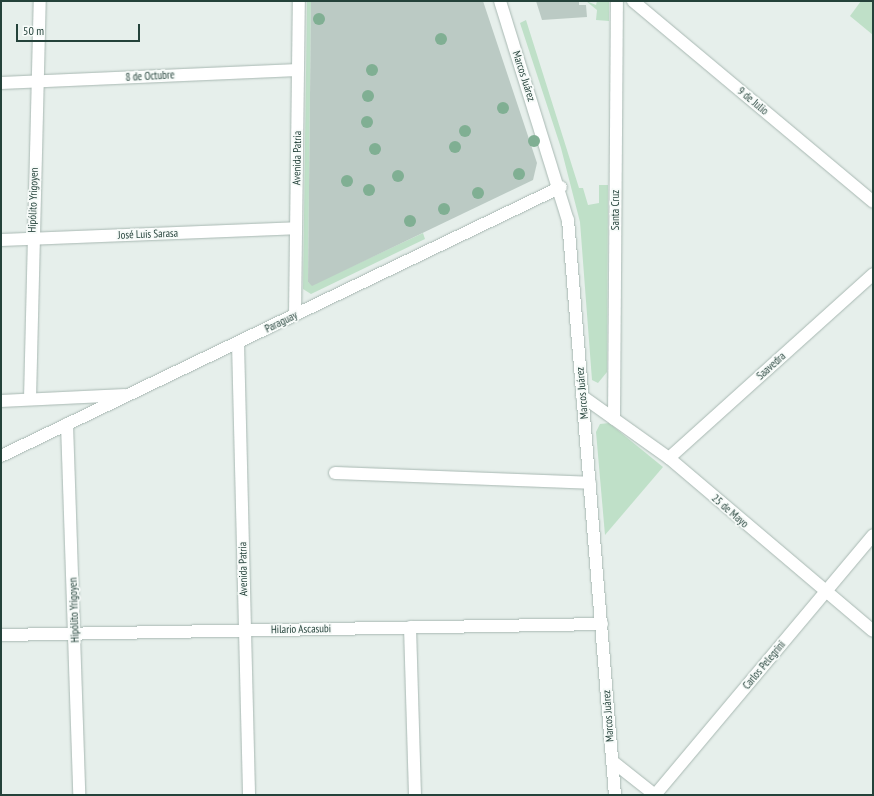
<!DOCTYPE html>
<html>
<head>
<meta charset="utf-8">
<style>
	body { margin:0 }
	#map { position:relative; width:874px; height:796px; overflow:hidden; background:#e6efeb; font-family:"PT Sans Narrow",sans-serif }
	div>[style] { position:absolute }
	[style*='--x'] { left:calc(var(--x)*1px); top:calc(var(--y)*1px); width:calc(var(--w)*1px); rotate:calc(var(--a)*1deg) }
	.green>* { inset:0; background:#bfe0c8 }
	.building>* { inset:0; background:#bbcac4 }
	.roads { filter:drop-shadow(0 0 1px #a8b8b2) drop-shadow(0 0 1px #a8b8b2) }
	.street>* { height:12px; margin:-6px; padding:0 6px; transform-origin:6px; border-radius:6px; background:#fff }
	.secondary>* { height:12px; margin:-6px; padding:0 6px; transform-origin:6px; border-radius:6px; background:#fff }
	.trees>* { width:12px; height:12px; margin:-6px; border-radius:50%; background:#80af93 }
	span { translate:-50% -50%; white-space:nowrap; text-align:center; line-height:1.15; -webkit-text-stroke:3.5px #f7fbf9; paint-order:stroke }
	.street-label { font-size:11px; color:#24423a }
	.frame { position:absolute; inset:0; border:2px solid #24423a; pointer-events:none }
	.scale { position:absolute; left:16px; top:24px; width:124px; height:18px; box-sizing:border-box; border:2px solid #24423a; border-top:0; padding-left:5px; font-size:12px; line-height:14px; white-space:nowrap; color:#24423a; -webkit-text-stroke:3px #f7fbf9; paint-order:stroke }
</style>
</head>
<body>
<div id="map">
	<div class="green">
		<div style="clip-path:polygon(307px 1px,311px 1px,308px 282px,312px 285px,423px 233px,425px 239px,311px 294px,303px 289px)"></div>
		<div style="clip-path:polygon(586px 1px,596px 5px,597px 1px,609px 1px,609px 21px,596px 20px,597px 10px)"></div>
		<div style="clip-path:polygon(861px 1px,873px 1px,873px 35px,850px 16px)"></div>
		<div style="clip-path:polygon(526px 20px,579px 188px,583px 188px,588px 205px,599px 203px,599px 185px,608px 185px,607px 372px,598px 383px,592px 380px,580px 222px,561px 148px,520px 23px)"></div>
		<div style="clip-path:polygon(609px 423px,663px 467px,605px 535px,596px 432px,600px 424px)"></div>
	</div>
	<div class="building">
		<div style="clip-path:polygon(311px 1px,483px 1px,537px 163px,533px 180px,312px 286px,308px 282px)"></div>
		<div style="clip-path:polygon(536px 1px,579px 1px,579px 5px,586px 5px,587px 17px,542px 20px)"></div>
	</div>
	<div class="roads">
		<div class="street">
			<div style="--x:633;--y:1;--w:313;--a:39.9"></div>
			<div style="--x:1;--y:83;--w:297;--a:-2.5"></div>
			<div style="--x:1;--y:240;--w:295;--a:-2.3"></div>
			<div style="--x:295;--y:315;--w:314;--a:-89.3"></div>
			<div style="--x:238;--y:343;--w:452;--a:88.6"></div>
			<div style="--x:582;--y:396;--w:107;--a:35.5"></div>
			<div style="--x:669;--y:458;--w:267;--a:40.3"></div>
			<div style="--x:30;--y:399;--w:398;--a:-88.6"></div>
			<div style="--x:1;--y:401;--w:124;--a:-2.8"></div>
			<div style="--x:614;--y:419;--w:418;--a:-89.6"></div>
			<div style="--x:67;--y:424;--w:371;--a:88.1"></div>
			<div style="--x:1;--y:456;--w:621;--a:-25.66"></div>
			<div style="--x:669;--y:458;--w:275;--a:-42"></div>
			<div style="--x:335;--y:473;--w:255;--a:2.2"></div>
			<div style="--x:410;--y:627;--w:168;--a:88.3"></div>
			<div style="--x:1;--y:635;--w:601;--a:-1.05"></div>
			<div style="--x:612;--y:761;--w:55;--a:38.3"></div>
			<div style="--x:655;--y:795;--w:339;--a:-50"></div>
		</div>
		<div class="secondary">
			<div style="--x:500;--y:1;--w:229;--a:72.8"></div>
			<div style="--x:568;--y:220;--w:577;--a:85.33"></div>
		</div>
	</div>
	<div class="trees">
		<div style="left:319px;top:19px"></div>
		<div style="left:441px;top:39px"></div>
		<div style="left:372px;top:70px"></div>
		<div style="left:368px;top:96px"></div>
		<div style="left:503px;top:108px"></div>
		<div style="left:367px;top:122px"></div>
		<div style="left:465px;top:131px"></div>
		<div style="left:534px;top:141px"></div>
		<div style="left:455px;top:147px"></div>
		<div style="left:375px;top:149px"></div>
		<div style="left:519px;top:174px"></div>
		<div style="left:398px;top:176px"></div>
		<div style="left:347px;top:181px"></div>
		<div style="left:369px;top:190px"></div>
		<div style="left:478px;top:193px"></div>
		<div style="left:444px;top:209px"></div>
		<div style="left:410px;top:221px"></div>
	</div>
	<div class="street-label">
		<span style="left:150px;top:76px;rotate:-3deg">8 de Octubre</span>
		<span style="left:524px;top:76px;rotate:72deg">Marcos Juárez</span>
		<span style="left:753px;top:101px;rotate:40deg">9 de Julio</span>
		<span style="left:297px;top:158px;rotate:-89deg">Avenida Patria</span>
		<span style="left:33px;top:200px;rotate:-88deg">Hipólito Yrigoyen</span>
		<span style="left:615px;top:210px;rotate:-90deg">Santa Cruz</span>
		<span style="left:148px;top:234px;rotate:-2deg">José Luis Sarasa</span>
		<span style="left:281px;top:322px;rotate:-26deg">Paraguay</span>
		<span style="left:771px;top:366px;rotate:-42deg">Saavedra</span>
		<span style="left:582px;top:393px;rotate:-95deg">Marcos Juárez</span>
		<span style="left:730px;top:511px;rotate:41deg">25 de Mayo</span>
		<span style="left:243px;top:569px;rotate:-91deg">Avenida Patria</span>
		<span style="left:74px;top:610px;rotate:-92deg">Hipólito Yrigoyen</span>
		<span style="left:301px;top:629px;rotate:-1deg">Hilario Ascasubi</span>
		<span style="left:764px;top:665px;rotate:-50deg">Carlos Pelegrini</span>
		<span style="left:608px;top:716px;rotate:-94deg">Marcos Juárez</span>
	</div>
	<div class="frame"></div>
	<div class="scale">50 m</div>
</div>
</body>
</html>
